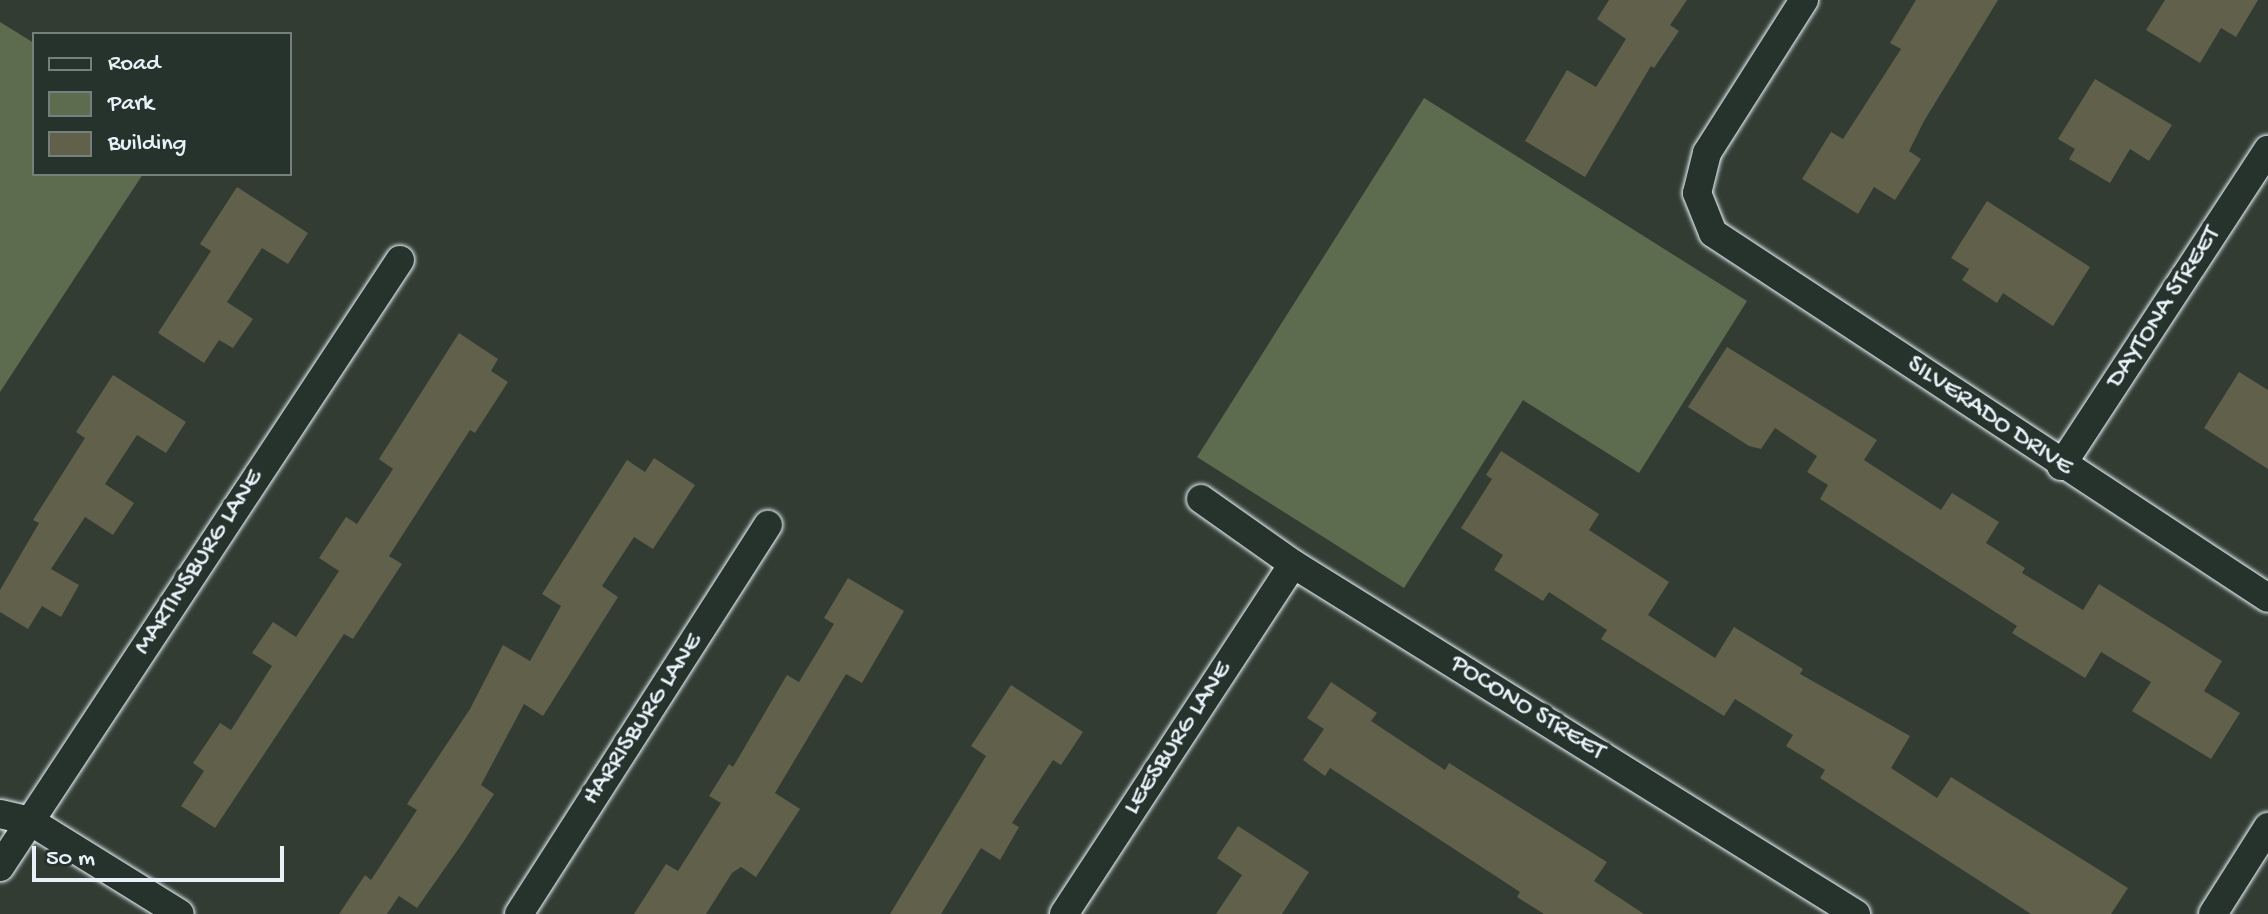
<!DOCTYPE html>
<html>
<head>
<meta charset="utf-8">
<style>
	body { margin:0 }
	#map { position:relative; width:2268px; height:914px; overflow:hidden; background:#323c33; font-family:"Gochi Hand",sans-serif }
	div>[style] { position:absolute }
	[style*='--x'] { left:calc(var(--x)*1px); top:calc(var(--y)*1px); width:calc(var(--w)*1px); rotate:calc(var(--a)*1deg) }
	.green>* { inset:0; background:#5d6c4e }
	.building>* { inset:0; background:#60604b }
	.roads { filter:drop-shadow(0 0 2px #e8f1f8) drop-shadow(0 0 2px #e8f1f8) }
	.minor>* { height:28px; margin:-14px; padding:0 14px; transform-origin:14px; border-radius:14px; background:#26332d }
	span { translate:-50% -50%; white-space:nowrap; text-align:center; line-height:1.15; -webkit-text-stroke:8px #26332d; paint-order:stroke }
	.street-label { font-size:26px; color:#e8f1f8 }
	.legend { position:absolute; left:32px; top:32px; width:260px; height:144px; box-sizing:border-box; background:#26332d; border:2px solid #747f7e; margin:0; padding:10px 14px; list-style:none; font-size:24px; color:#e8f1f8 }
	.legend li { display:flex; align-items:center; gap:16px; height:40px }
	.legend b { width:40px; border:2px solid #747f7e }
	.scale { position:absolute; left:32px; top:846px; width:252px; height:36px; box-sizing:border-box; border:4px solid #e8f1f8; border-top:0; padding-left:10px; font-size:24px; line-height:28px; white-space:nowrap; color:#e8f1f8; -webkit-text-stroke:6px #26332d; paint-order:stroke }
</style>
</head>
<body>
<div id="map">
	<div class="green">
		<div style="clip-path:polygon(0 22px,34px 43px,34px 174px,143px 174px,0 392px)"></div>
		<div style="clip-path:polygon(1424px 98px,1747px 301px,1639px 473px,1523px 400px,1404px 588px,1197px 457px)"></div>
	</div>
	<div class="building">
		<div style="clip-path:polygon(1609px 0,1687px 0,1670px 25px,1679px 31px,1654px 68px,1651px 66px,1585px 177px,1525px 141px,1567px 70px,1596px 87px,1626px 39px,1597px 19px)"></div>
		<div style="clip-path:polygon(1916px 0,1998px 0,1924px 121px,1909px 151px,1921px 159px,1895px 200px,1874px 187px,1858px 214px,1802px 179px,1831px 132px,1843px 139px,1901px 49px,1890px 43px)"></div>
		<div style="clip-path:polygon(2165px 0,2258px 0,2236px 37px,2221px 28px,2200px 63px,2146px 30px)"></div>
		<div style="clip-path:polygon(2095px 79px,2172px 125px,2149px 161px,2130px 149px,2110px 183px,2069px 159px,2075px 149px,2058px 139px)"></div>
		<div style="clip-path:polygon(237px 187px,308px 233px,288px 264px,262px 248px,227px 302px,253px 319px,233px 348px,219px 340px,204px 363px,158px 333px,211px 251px,200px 244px)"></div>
		<div style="clip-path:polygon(1987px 201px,2090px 267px,2053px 326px,2003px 293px,1997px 303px,1962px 280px,1969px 269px,1951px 258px)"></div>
		<div style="clip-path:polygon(459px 333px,498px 359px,491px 371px,508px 382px,475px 433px,470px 430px,389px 556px,402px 564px,353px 639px,344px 634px,215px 828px,181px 806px,204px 771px,193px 763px,220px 723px,231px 730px,272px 666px,252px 653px,273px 622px,296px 637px,339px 571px,319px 558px,346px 517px,357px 524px,393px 469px,379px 459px)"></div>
		<div style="clip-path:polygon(1727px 347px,1877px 440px,1864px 460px,1941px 510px,1952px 493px,1999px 522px,1986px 543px,2025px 568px,2022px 573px,2083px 610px,2099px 584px,2222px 661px,2204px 691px,2240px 713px,2211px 759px,2132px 711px,2151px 682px,2101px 652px,2085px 678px,2012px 633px,2017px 626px,1820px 499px,1828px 485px,1807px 472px,1817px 456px,1775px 428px,1761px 449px,1749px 446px,1688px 407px)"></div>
		<div style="clip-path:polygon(2239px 372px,2268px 390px,2268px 469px,2204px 428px)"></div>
		<div style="clip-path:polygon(113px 375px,186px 422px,166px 453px,137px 435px,105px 484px,134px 503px,113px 535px,85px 517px,51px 569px,79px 585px,61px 617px,42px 606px,28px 629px,0 612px,0 590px,39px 523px,33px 520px,85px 438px,76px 432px)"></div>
		<div style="clip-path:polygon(1501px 451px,1599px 514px,1589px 530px,1669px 582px,1648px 615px,1715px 658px,1734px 627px,1803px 669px,1800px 674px,1910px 736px,1891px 768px,1937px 798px,1951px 777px,2128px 888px,2111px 914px,2031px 914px,1820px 778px,1825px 770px,1786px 746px,1793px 735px,1735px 699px,1724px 716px,1601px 639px,1607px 630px,1549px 592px,1543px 601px,1494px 570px,1503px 555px,1461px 528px,1492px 479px,1486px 475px)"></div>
		<div style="clip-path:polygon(654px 458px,695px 485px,653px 549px,634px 537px,602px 586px,618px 597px,543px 716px,524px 704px,481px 785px,494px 794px,464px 841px,417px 908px,399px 896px,387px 914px,339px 914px,365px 875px,371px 880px,417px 810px,407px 804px,470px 709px,503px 645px,530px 661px,561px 606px,542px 594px,627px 460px,645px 472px)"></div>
		<div style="clip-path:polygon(848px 578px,904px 611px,862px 683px,846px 674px,775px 793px,800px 809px,756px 877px,741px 867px,732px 873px,706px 914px,634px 914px,666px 864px,678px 871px,721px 803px,709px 796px,729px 764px,733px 767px,787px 675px,799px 682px,834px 624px,824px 618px)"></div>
		<div style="clip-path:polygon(1331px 682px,1377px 713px,1371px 721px,1445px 770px,1449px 763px,1607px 862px,1594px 881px,1644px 914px,1544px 914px,1517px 897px,1520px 892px,1330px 768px,1325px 776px,1303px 760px,1324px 729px,1307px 718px)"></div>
		<div style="clip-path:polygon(1011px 685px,1083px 732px,1061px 765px,1053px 760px,1012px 823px,1019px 827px,1000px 860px,981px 848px,941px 914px,890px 914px,986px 756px,971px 746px)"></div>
		<div style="clip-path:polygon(1238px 826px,1309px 872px,1282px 914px,1216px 914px,1242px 875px,1217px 858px)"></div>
	</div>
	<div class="roads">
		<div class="minor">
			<div style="--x:1804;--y:0;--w:181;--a:122.4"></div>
			<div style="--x:1707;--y:153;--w:41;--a:104"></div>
			<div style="--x:1697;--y:193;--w:43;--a:68.2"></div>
			<div style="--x:1713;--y:233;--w:664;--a:33.33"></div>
			<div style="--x:2061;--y:466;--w:378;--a:-56.8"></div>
			<div style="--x:1201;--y:499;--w:113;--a:35.2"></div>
			<div style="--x:1293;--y:564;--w:663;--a:31.87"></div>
			<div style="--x:0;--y:814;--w:31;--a:13"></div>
			<div style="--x:30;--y:821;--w:176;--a:31.8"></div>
			<div style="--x:0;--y:867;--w:727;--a:-56.62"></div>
			<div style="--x:519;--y:914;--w:462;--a:-57.4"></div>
			<div style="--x:1064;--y:914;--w:418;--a:-56.8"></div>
			<div style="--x:2213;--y:914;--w:103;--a:-57.7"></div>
		</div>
	</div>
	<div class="street-label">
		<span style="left:2165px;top:308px;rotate:-57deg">DAYTONA STREET</span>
		<span style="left:1989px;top:417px;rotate:34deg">SILVERADO DRIVE</span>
		<span style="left:200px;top:563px;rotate:-57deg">MARTINSBURG LANE</span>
		<span style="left:1527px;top:709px;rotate:32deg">POCONO STREET</span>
		<span style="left:644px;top:720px;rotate:-57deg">HARRISBURG LANE</span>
		<span style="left:1179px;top:739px;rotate:-57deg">LEESBURG LANE</span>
	</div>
	<ul class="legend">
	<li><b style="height:10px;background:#26332d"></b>Road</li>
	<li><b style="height:22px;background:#5d6c4e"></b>Park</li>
	<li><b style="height:22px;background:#60604b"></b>Building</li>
	</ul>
	<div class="scale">50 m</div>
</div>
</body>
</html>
